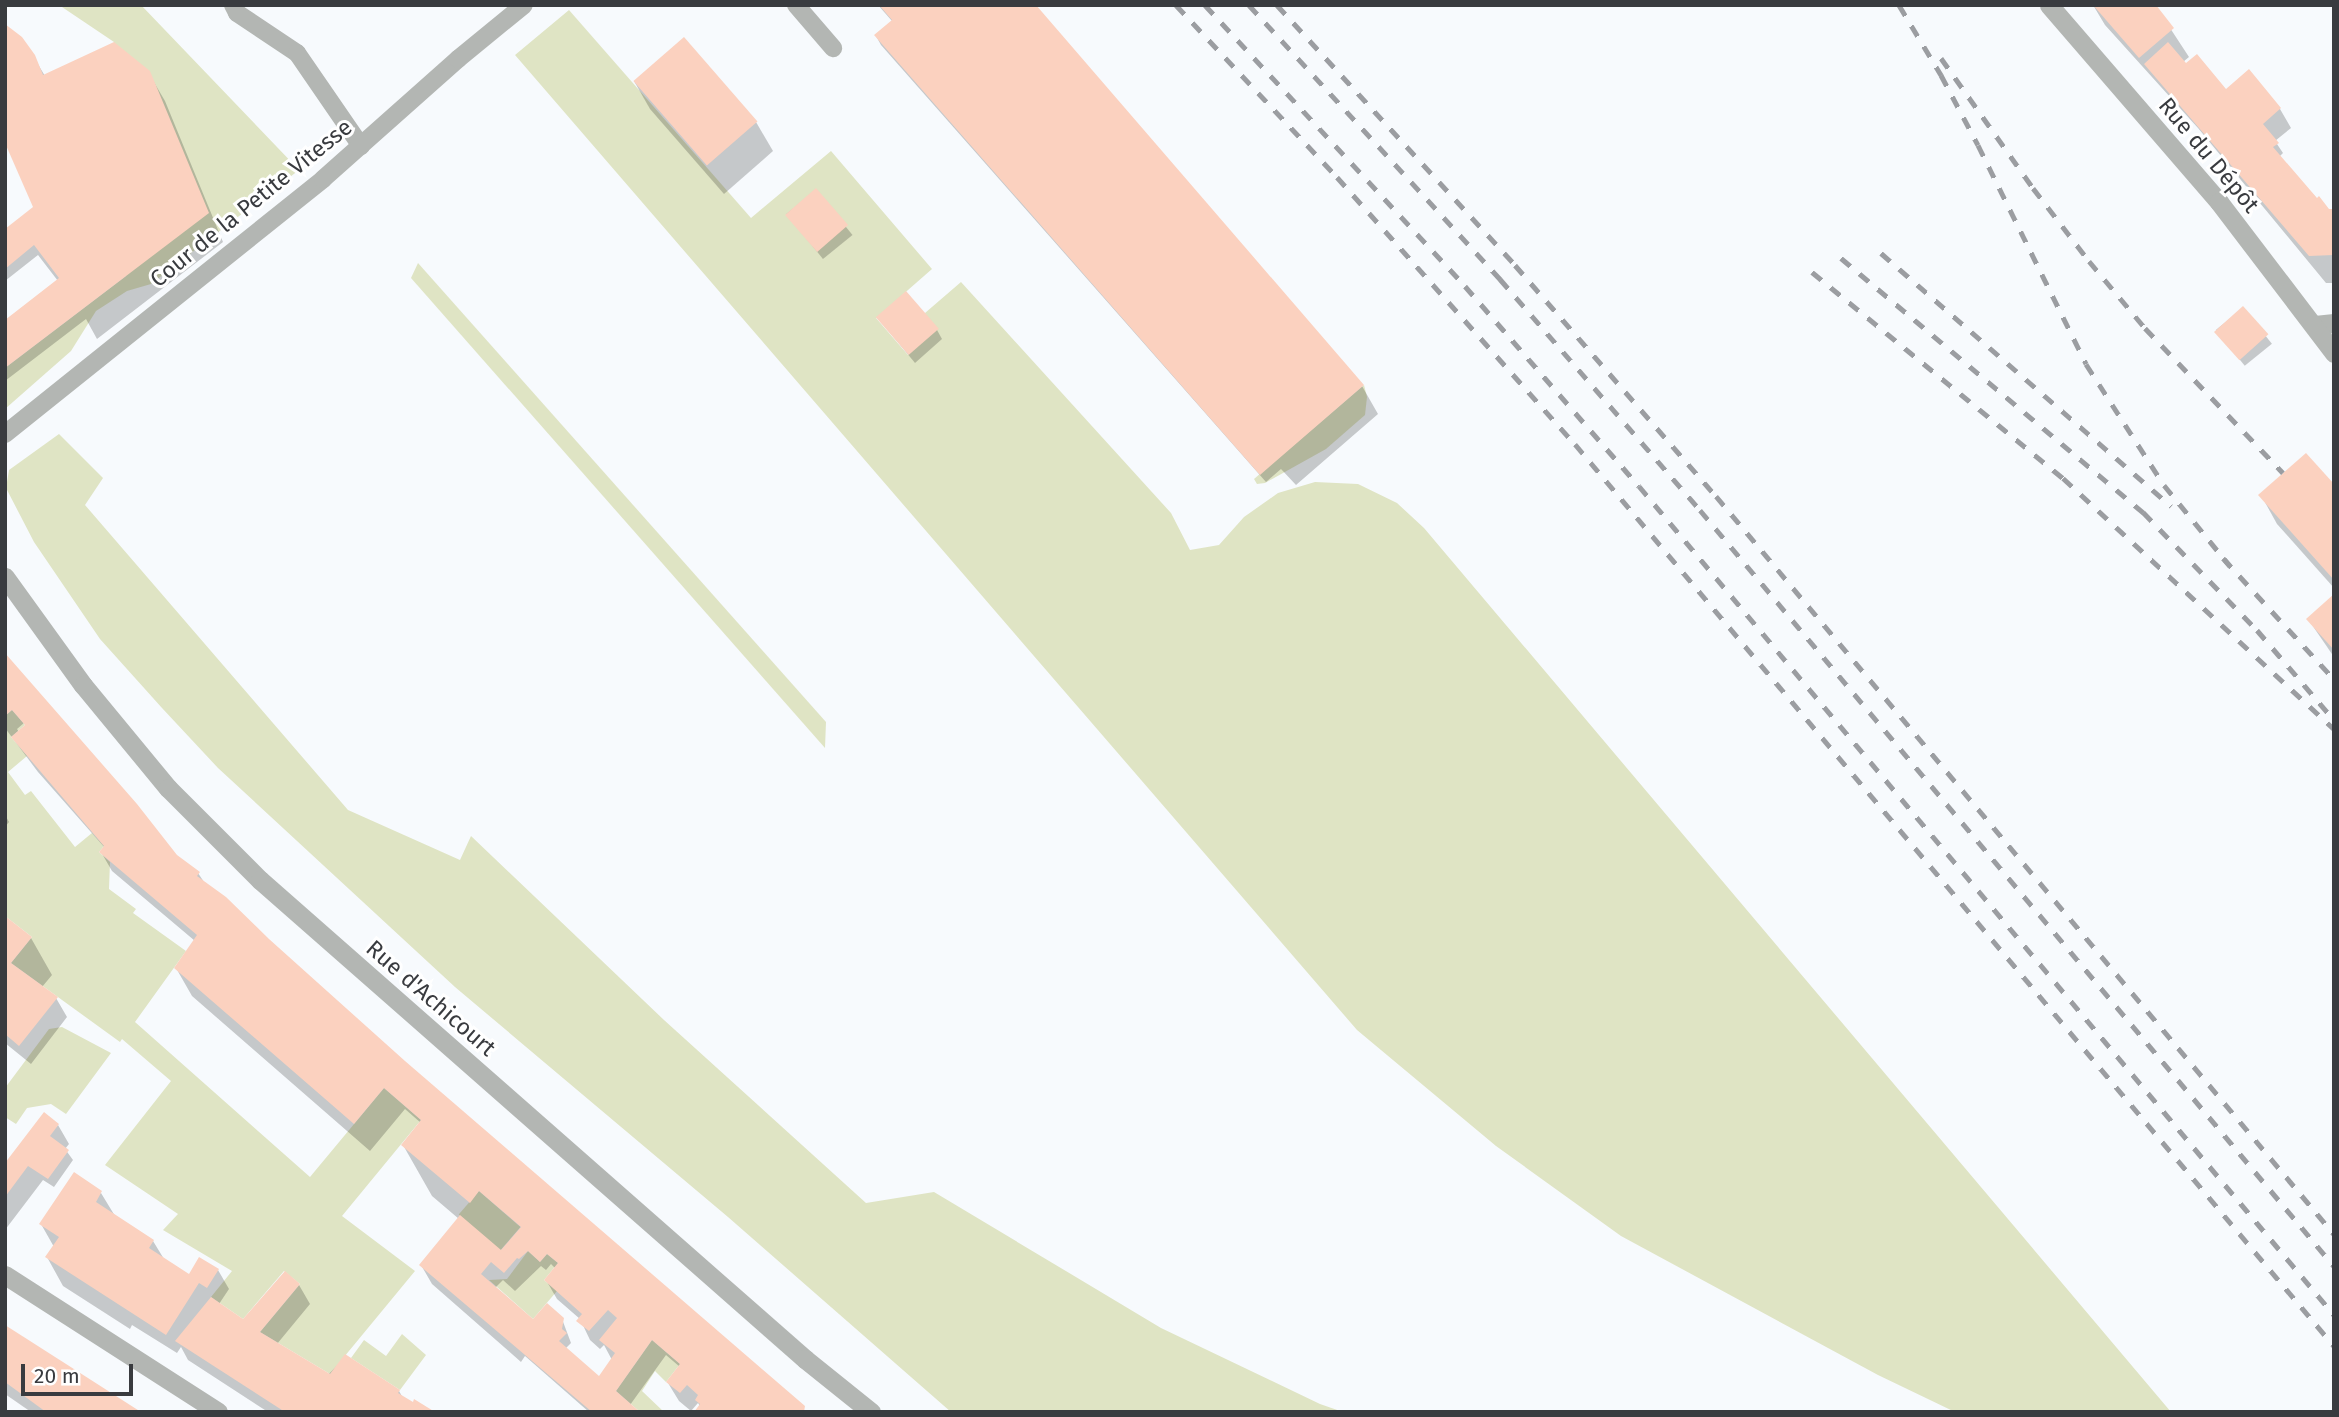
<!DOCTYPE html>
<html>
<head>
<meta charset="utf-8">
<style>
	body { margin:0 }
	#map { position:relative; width:2339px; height:1417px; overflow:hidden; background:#f7fafd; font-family:"Fira Sans",sans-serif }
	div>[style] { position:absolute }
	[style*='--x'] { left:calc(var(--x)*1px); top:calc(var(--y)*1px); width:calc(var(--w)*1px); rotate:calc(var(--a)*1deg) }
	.green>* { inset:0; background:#dfe4c4; transform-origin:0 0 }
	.shadow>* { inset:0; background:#0003; transform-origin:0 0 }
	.building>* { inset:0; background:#fbd1bf; transform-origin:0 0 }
	.service>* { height:18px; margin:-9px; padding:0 9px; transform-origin:9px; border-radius:9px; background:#b3b6b3 }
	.minor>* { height:19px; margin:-9.5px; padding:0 9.5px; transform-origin:9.5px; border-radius:9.5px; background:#b3b6b3 }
	.tertiary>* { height:19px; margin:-9.5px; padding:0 9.5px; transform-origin:9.5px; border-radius:9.5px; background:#b3b6b3 }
	.rail>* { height:5px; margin-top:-2.5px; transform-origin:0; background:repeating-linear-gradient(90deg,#9b9da1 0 12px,transparent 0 24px) }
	span { translate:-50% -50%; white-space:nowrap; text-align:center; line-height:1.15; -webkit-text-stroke:6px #fff; paint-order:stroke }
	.street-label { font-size:23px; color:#393b3f }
	.frame { position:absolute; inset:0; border:7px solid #393b3f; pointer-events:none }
	.scale { position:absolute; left:21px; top:1364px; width:112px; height:32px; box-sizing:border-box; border:4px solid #393b3f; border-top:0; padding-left:9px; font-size:21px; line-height:24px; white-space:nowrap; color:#393b3f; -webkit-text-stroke:5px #fff; paint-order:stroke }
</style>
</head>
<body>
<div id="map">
	<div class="green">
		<div style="clip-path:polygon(59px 5px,141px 5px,299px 170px,151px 284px,127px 291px,96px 311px,71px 351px,5px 409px,5px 368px,126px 276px,114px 42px)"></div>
		<div style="clip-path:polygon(569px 10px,751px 218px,831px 151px,932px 269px,876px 318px,908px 355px,925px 313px,961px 282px,1171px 513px,1190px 550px,1219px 545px,1244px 517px,1278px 493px,1315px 482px,1358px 484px,1397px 503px,1424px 528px,2171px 1412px,1955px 1412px,1878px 1375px,1621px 1236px,1496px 1146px,1357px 1030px,515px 55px)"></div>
		<div style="clip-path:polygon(418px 263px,826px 722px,825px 748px,411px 278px)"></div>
		<div style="clip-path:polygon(1364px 385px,1367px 397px,1365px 415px,1326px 449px,1265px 483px,1257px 484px,1254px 479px)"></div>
		<div style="clip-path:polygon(59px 434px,103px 478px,85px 505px,348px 810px,460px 860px,471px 836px,664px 1020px,866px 1203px,934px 1192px,1161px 1328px,1320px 1404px,1343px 1412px,951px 1412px,728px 1217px,455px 987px,218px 768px,162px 708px,100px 639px,34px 542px,6px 488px,9px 470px)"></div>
		<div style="clip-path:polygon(12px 710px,25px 725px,11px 737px,27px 756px,8px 772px,25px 795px,31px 791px,75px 847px,92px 833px,104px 846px,99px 852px,110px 862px,109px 889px,136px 909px,133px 913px,186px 951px,135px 1022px,310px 1177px,384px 1088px,421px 1120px,342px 1216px,415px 1271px,330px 1374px,260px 1332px,300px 1284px,284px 1271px,243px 1319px,211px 1297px,232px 1271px,163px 1230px,178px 1214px,105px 1165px,171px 1081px,122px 1039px,120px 1042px,11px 963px,32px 937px,5px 916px,5px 716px)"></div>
		<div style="clip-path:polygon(62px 1027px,111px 1053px,66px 1114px,51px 1104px,27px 1108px,16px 1124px,5px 1117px,5px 1088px,49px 1029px)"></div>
		<div style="left:479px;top:1191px;width:55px;height:31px;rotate:41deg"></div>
		<div style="clip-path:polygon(528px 1251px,540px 1262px,547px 1254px,558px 1263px,544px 1280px,557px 1291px,533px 1319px,489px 1280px,507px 1279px)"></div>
		<div style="clip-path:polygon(402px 1334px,426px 1355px,400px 1390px,351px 1358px,364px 1340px,386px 1356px)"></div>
		<div style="clip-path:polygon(652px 1340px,680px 1364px,666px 1382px,655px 1371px,642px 1391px,664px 1412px,640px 1412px,616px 1391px)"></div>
	</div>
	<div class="shadow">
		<div style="clip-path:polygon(878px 5px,1034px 5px,1362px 386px,1378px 414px,1296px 485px,1281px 469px,1266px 482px,881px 45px,876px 36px,892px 21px)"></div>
		<div style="clip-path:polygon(2093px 5px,2155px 5px,2189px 57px,2183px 62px,2226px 91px,2280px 109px,2291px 128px,2275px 141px,2283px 153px,2279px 157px,2328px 211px,2334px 210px,2334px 283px,2326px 283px,2198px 128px,2105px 25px)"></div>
		<div style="clip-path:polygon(33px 56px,45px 76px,148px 72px,165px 101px,223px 242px,97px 339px,86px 319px,5px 381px,5px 322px,58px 281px,38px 255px,5px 281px,5px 231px,35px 208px)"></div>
		<div style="clip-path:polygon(634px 81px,756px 122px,773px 151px,724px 194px,650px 109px)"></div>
		<div style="left:816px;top:190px;width:58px;height:38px;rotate:51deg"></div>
		<div style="left:2243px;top:308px;width:46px;height:35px;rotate:51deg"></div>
		<div style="clip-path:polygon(878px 318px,937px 330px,942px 339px,915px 363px)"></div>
		<div style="clip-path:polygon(2334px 487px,2334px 588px,2277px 524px,2261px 495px)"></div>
		<div style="clip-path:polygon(2334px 597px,2334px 657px,2308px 619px)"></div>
		<div style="clip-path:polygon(evenodd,5px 655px,176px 856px,198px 873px,204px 882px,359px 1022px,806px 1412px,696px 1412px,700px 1406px,698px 1403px,691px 1411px,679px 1401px,668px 1383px,680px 1367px,666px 1355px,630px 1405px,637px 1412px,589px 1412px,525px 1356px,521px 1362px,432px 1284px,421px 1265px,459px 1219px,432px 1196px,403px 1145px,421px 1123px,405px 1109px,370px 1151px,192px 996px,176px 968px,195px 941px,112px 871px,101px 852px,105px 848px,38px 772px,5px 728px,5px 655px,46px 704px,19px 732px,17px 729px,46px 704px,5px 655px,551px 1264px,556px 1269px,546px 1280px,557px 1299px,580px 1319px,590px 1340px,600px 1349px,604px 1345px,612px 1360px,604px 1383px,565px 1349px,571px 1343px,562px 1319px,533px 1321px,495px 1288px,503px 1280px,515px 1291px,541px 1266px,546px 1270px,551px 1264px)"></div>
		<div style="clip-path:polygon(5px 815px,9px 822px,5px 827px)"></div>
		<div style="clip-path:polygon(5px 918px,31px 938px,52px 975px,42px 987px,56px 998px,67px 1017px,31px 1064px,5px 1043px)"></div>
		<div style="clip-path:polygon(58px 1125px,69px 1144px,65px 1149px,73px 1160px,54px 1187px,43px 1180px,5px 1230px,5px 1166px)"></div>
		<div style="clip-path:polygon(101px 1193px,115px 1216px,153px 1241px,164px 1259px,189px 1276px,218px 1270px,229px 1289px,219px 1304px,244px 1321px,285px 1273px,299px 1285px,310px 1304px,277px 1344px,327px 1376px,346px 1356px,399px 1391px,403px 1398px,432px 1412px,268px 1412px,188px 1360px,181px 1347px,177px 1353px,132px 1325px,130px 1329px,63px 1286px,47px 1257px,54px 1247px,41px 1224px)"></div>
		<div style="clip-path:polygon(5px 1327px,138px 1412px,31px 1412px,5px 1394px)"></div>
	</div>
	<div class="building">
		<div style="clip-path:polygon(879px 5px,1036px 5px,1364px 385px,1260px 475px,874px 35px,892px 20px)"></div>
		<div style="clip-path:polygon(2093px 5px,2156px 5px,2174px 28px,2139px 58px)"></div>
		<div style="clip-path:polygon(5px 24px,22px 37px,35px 55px,43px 75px,114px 42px,150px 71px,209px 213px,5px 368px,5px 320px,59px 278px,34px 245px,5px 269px,5px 229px,33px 207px,5px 143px)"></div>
		<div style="left:684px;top:37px;width:112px;height:67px;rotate:49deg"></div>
		<div style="clip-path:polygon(2168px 42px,2186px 63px,2197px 54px,2226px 89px,2249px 69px,2281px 108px,2263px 124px,2279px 143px,2273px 147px,2317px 198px,2319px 196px,2329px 209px,2334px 209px,2334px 255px,2309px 256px,2144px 64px)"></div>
		<div style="left:816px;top:188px;width:49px;height:41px;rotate:49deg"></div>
		<div style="left:906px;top:291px;width:50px;height:40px;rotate:49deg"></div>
		<div style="left:2243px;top:306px;width:38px;height:39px;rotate:48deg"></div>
		<div style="clip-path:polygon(2306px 453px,2334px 484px,2334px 580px,2258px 495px)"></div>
		<div style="clip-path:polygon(2334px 594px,2334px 650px,2306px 619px)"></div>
		<div style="clip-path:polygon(evenodd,5px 653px,137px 804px,177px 855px,200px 872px,197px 876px,226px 897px,269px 939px,405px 1061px,805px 1406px,804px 1412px,694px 1412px,700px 1404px,695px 1400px,698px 1395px,687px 1385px,680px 1393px,666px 1382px,680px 1364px,652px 1340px,616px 1391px,640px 1412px,592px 1412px,419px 1265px,460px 1215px,501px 1250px,521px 1227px,479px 1191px,470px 1203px,401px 1145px,421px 1120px,384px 1088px,354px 1124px,174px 968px,197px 935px,99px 852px,104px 846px,11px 737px,25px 725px,12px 710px,5px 716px,5px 653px,528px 1251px,540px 1262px,547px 1254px,558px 1263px,544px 1280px,582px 1314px,576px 1321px,589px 1331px,608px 1310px,617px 1318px,599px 1340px,615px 1353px,599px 1376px,559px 1341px,567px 1333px,562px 1329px,564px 1318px,547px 1303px,533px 1319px,481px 1274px,491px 1262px,504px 1273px,517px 1258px,519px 1259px,528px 1251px)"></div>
		<div style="clip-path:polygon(5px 916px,32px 937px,11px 963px,58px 997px,19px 1046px,5px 1034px)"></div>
		<div style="clip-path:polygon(44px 1112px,59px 1124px,50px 1136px,69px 1150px,48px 1179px,28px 1166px,5px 1197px,5px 1163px)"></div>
		<div style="clip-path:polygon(74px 1172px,102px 1191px,96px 1202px,154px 1240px,149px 1248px,189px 1274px,199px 1257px,219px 1269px,207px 1288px,199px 1283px,166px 1335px,45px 1257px,59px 1237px,39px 1224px)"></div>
		<div style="clip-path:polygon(285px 1271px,300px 1284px,260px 1332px,330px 1374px,345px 1354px,400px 1390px,398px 1393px,413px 1402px,414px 1399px,435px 1412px,285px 1412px,175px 1341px,211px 1297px,243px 1319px)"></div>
		<div style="clip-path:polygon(5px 1325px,77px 1371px,141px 1412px,46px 1412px,5px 1382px)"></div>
	</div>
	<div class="service">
		<div style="--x:233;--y:5;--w:9;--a:63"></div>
		<div style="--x:237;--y:13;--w:72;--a:33.7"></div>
		<div style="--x:297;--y:53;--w:113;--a:55.5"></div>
		<div style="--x:796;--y:5;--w:57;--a:49.3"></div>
		<div style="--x:5;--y:434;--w:408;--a:-38.7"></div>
		<div style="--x:323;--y:179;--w:181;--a:-41.6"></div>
		<div style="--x:458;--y:59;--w:85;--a:-39.3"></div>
	</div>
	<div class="minor">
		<div style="--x:2315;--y:325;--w:19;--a:-6"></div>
		<div style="--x:5;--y:1275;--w:253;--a:32.7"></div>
	</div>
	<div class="tertiary">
		<div style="--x:2049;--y:5;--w:260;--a:49.2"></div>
		<div style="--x:2219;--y:202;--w:190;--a:52.7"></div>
		<div style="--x:5;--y:577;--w:133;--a:54.2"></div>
		<div style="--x:83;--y:685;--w:134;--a:50.5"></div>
		<div style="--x:168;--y:788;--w:130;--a:45"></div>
		<div style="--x:260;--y:880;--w:726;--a:41.31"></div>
		<div style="--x:805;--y:1359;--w:85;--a:38.8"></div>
	</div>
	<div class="rail">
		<div style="--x:1176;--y:5;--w:236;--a:46.9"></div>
		<div style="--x:1337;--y:177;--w:358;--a:48.3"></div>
		<div style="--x:1575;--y:444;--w:1179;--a:49.92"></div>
		<div style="--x:1205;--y:5;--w:383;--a:47.2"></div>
		<div style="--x:1465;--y:286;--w:265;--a:49"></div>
		<div style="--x:1639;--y:486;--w:1082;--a:50.02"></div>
		<div style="--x:1249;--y:5;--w:372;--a:47.5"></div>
		<div style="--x:1500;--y:279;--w:306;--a:49.1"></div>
		<div style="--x:1700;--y:510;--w:987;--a:50.02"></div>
		<div style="--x:1277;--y:5;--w:352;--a:47.5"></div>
		<div style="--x:1515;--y:265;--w:306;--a:49"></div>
		<div style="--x:1716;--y:496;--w:963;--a:50.06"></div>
		<div style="--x:1899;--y:5;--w:82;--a:59"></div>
		<div style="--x:1941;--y:75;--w:79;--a:62.1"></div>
		<div style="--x:1978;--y:145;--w:244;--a:63.7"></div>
		<div style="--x:2086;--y:364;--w:144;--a:57.2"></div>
		<div style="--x:2164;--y:485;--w:104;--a:50.8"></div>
		<div style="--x:1941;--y:58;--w:159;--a:54.7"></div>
		<div style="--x:2033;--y:188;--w:92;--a:52.5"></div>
		<div style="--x:2089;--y:261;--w:87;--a:50.1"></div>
		<div style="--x:2145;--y:328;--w:200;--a:46.4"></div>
		<div style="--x:1881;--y:253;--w:385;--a:41.1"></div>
		<div style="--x:1841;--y:258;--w:395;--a:40.1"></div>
		<div style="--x:2143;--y:512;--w:164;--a:46"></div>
		<div style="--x:2257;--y:630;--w:111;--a:49.4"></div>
		<div style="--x:1812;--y:272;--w:325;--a:39.4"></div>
		<div style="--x:2063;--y:478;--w:369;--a:42.8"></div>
		<div style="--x:2223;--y:558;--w:164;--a:47.5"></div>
	</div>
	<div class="street-label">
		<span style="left:2209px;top:155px;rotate:50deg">Rue du Dépôt</span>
		<span style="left:251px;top:203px;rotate:-39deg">Cour de la Petite Vitesse</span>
		<span style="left:431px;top:998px;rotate:41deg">Rue d'Achicourt</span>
	</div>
	<div class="frame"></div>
	<div class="scale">20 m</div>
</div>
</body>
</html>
